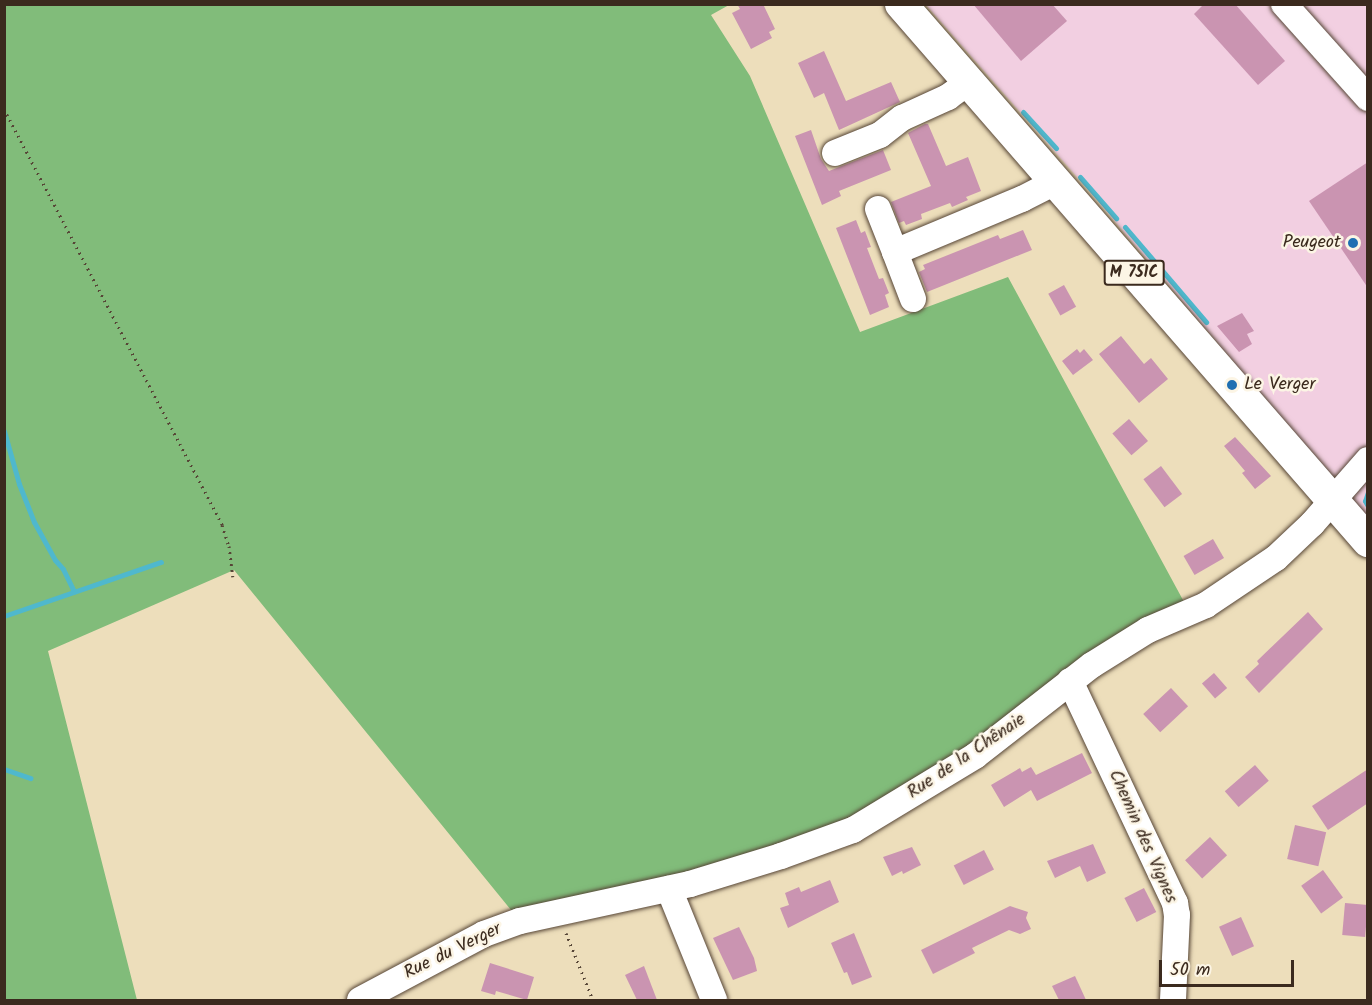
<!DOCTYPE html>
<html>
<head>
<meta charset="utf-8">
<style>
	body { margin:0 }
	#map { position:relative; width:1372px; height:1005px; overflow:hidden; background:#eddebb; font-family:Kalam,sans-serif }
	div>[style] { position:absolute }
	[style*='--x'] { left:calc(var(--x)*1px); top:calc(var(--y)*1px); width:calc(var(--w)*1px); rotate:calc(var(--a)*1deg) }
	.built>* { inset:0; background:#f2cfe1 }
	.forest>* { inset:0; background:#81bc7a }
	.stream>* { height:5px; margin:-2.5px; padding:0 2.5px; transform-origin:2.5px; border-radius:2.5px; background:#4fb8cd }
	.building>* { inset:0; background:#ca94b1; transform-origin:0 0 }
	.path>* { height:3px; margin-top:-1.5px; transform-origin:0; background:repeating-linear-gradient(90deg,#564536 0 1.5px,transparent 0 6px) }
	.roads { filter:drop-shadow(0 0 2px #564536) drop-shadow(0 0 2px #564536) }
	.minor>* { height:26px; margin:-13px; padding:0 13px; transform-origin:13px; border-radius:13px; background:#fff }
	.major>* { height:32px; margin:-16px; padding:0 16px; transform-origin:16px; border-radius:16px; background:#fff }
	.dots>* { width:16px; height:16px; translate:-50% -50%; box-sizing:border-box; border:3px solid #fcf5e5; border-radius:50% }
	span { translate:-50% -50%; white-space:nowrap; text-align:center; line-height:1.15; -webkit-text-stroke:5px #fcf5e5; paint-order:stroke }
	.shield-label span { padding:2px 4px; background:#fcf5e5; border:2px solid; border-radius:4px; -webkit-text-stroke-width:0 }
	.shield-label { font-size:16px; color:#3b2a1e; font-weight:700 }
	.poi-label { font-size:18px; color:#3b2a1e }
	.right { translate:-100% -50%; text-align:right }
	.left { translate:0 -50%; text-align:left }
	.street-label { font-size:18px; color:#3b2a1e }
	.frame { position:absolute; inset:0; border:6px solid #3b2a1e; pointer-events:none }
	.scale { position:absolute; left:1159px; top:960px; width:135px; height:27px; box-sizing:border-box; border:3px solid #3b2a1e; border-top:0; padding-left:8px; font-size:18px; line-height:21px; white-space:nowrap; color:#3b2a1e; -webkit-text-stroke:4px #fcf5e5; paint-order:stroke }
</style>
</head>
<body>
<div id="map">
	<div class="built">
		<div style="clip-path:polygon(926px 5px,1367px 5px,1367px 520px,1084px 185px)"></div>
	</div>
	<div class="forest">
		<div style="clip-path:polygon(5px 5px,729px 5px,711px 15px,750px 76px,860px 332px,1008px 277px,1190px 613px,853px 830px,520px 921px,234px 570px,48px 651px,137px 1000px,5px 1000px)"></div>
	</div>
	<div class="stream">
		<div style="--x:1023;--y:112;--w:49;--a:47.5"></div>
		<div style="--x:1080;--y:177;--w:55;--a:48.7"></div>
		<div style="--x:1125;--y:227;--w:125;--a:49.5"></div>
		<div style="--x:4;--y:431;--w:55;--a:74.2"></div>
		<div style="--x:19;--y:484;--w:41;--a:68.5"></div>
		<div style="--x:34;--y:522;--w:43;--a:61.1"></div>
		<div style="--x:55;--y:560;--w:12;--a:48"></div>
		<div style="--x:63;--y:569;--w:25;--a:64"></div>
		<div style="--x:1368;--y:492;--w:9;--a:108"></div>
		<div style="--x:1365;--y:501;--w:6;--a:59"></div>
		<div style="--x:4;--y:616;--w:166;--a:-19"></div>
		<div style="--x:4;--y:769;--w:28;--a:19"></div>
	</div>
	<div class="building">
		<div style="clip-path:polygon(737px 4px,763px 4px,775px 29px,769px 32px,772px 38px,751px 49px,732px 13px,740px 9px)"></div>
		<div style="clip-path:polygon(973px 4px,1052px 4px,1067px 21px,1021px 61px)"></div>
		<div style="clip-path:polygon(1204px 4px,1235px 4px,1285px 61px,1258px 85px,1194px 14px)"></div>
		<div style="clip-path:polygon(824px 51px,846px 101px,891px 82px,900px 102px,839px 130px,824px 93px,814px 98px,798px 63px)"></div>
		<div style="clip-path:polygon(925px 124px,928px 124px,946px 166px,968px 157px,981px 191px,966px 197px,968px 200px,952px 207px,950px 203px,921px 214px,922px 219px,906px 225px,904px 221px,899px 223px,891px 202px,931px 186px,908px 133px)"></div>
		<div style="clip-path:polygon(811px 130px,821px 159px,829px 171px,883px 150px,891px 170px,839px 191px,841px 196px,822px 205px,795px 136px)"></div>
		<div style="clip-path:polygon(1368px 162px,1368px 288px,1309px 201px)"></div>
		<div style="clip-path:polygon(856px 220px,861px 233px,865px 231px,871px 247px,867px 248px,879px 279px,883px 278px,889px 293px,885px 295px,889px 307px,870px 315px,836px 228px)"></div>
		<div style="clip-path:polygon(1023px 230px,1032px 250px,927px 292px,919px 272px,925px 269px,923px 265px,998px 235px,1000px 239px)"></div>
		<div style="left:1064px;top:285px;width:25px;height:18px;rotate:61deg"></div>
		<div style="clip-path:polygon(1242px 313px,1254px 331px,1247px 334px,1252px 344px,1239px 352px,1217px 326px)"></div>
		<div style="clip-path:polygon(1121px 336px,1144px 364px,1151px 358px,1168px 379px,1139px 403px,1099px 354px)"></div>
		<div style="clip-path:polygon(1077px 349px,1080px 353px,1084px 349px,1093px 360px,1073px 375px,1062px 361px)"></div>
		<div style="left:1129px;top:419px;width:29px;height:22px;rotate:49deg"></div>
		<div style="clip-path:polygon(1235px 437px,1271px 476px,1255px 489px,1242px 473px,1245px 471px,1224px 446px)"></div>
		<div style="left:1161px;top:466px;width:35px;height:22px;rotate:53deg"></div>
		<div style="left:1213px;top:539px;width:22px;height:34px;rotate:60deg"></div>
		<div style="clip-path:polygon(1308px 612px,1323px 629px,1259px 693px,1245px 677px,1259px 664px,1257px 661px)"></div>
		<div style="left:1214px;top:673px;width:20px;height:16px;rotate:49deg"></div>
		<div style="left:1171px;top:688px;width:25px;height:38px;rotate:47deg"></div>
		<div style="clip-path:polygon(1082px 753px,1092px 773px,1037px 801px,1031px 790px,1004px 807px,991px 785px,1020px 768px,1022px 772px,1031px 767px,1036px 775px)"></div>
		<div style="left:1255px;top:765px;width:21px;height:40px;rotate:49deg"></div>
		<div style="clip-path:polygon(1368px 769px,1368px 803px,1328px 830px,1312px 806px)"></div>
		<div style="left:1295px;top:825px;width:32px;height:35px;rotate:13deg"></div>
		<div style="left:1210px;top:837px;width:25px;height:34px;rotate:47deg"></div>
		<div style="clip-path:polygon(1093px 844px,1106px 873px,1087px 882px,1080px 866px,1055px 878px,1047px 861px)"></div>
		<div style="clip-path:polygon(912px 847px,921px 865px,903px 874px,902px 871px,892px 876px,883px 857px)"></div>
		<div style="left:984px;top:850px;width:22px;height:34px;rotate:63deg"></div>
		<div style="left:1323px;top:870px;width:34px;height:27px;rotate:54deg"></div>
		<div style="clip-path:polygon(830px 880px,839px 902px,788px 928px,780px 908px,789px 905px,785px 893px,799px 887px,801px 892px)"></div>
		<div style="left:1144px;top:888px;width:27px;height:22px;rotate:63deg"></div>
		<div style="left:1345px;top:903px;width:23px;height:32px;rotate:5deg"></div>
		<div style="clip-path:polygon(1010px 906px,1028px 912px,1026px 918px,1031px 929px,1020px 934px,1009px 930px,972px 948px,975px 953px,933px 974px,921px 950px)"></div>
		<div style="left:1241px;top:917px;width:32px;height:24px;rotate:66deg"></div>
		<div style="clip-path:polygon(739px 927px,754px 958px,757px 971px,733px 980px,713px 938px)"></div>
		<div style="clip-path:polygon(854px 933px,872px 977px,852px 985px,847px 972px,844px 973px,831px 943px)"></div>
		<div style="clip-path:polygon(490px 963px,534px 977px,527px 1000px,496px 991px,495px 995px,481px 991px)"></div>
		<div style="clip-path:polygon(644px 966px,657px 1000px,637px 1000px,625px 975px)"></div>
		<div style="clip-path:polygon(1075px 976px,1086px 1000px,1059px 1000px,1052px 986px)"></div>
	</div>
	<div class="path">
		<div style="--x:4;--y:109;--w:470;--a:62.3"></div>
		<div style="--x:222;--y:525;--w:22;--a:72"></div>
		<div style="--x:229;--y:546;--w:31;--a:83"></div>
		<div style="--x:566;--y:933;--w:72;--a:68.1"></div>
	</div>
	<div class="roads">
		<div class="minor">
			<div style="--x:1284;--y:4;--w:126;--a:48.2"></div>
			<div style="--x:835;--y:153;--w:48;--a:-21.8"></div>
			<div style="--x:880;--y:135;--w:28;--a:-38"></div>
			<div style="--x:902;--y:118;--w:51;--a:-24.5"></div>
			<div style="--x:948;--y:97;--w:26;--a:-36"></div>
			<div style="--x:878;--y:209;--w:46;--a:68.4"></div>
			<div style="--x:913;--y:299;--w:50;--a:-111"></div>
			<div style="--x:895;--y:252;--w:138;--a:-22.7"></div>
			<div style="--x:1022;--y:199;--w:37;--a:-27"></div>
			<div style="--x:1070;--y:681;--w:246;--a:64.7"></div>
			<div style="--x:1175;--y:903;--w:12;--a:81"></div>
			<div style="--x:1177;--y:915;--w:85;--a:92.7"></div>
			<div style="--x:669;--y:889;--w:120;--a:67.9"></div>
			<div style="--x:360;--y:1000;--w:140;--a:-28"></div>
			<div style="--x:484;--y:934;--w:38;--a:-20"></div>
			<div style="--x:520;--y:921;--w:174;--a:-12.3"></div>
			<div style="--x:690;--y:884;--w:95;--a:-17.1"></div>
			<div style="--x:781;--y:856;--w:77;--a:-19.9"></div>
			<div style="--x:853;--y:830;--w:143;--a:-31.2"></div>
			<div style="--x:975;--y:756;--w:148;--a:-37.9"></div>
			<div style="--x:1092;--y:665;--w:66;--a:-32"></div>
			<div style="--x:1148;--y:630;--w:63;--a:-23.3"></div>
			<div style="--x:1206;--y:605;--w:84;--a:-33.9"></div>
			<div style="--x:1276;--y:558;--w:50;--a:-43.4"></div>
			<div style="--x:1312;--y:524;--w:85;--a:-48.8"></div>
		</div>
		<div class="major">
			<div style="--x:901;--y:4;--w:712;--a:48.99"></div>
		</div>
	</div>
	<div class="dots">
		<div style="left:1353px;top:243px;background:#1f6fb2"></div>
		<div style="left:1232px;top:385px;background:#1f6fb2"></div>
	</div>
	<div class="shield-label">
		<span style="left:1134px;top:273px">M 751C</span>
	</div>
	<div class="poi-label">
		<span class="right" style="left:1341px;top:243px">Peugeot</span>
		<span class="left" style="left:1244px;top:385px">Le Verger</span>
	</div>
	<div class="street-label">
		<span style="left:967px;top:757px;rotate:-34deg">Rue de la Chênaie</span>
		<span style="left:1142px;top:837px;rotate:66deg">Chemin des Vignes</span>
		<span style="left:453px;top:952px;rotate:-26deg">Rue du Verger</span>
	</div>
	<div class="frame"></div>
	<div class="scale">50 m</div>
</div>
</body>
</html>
